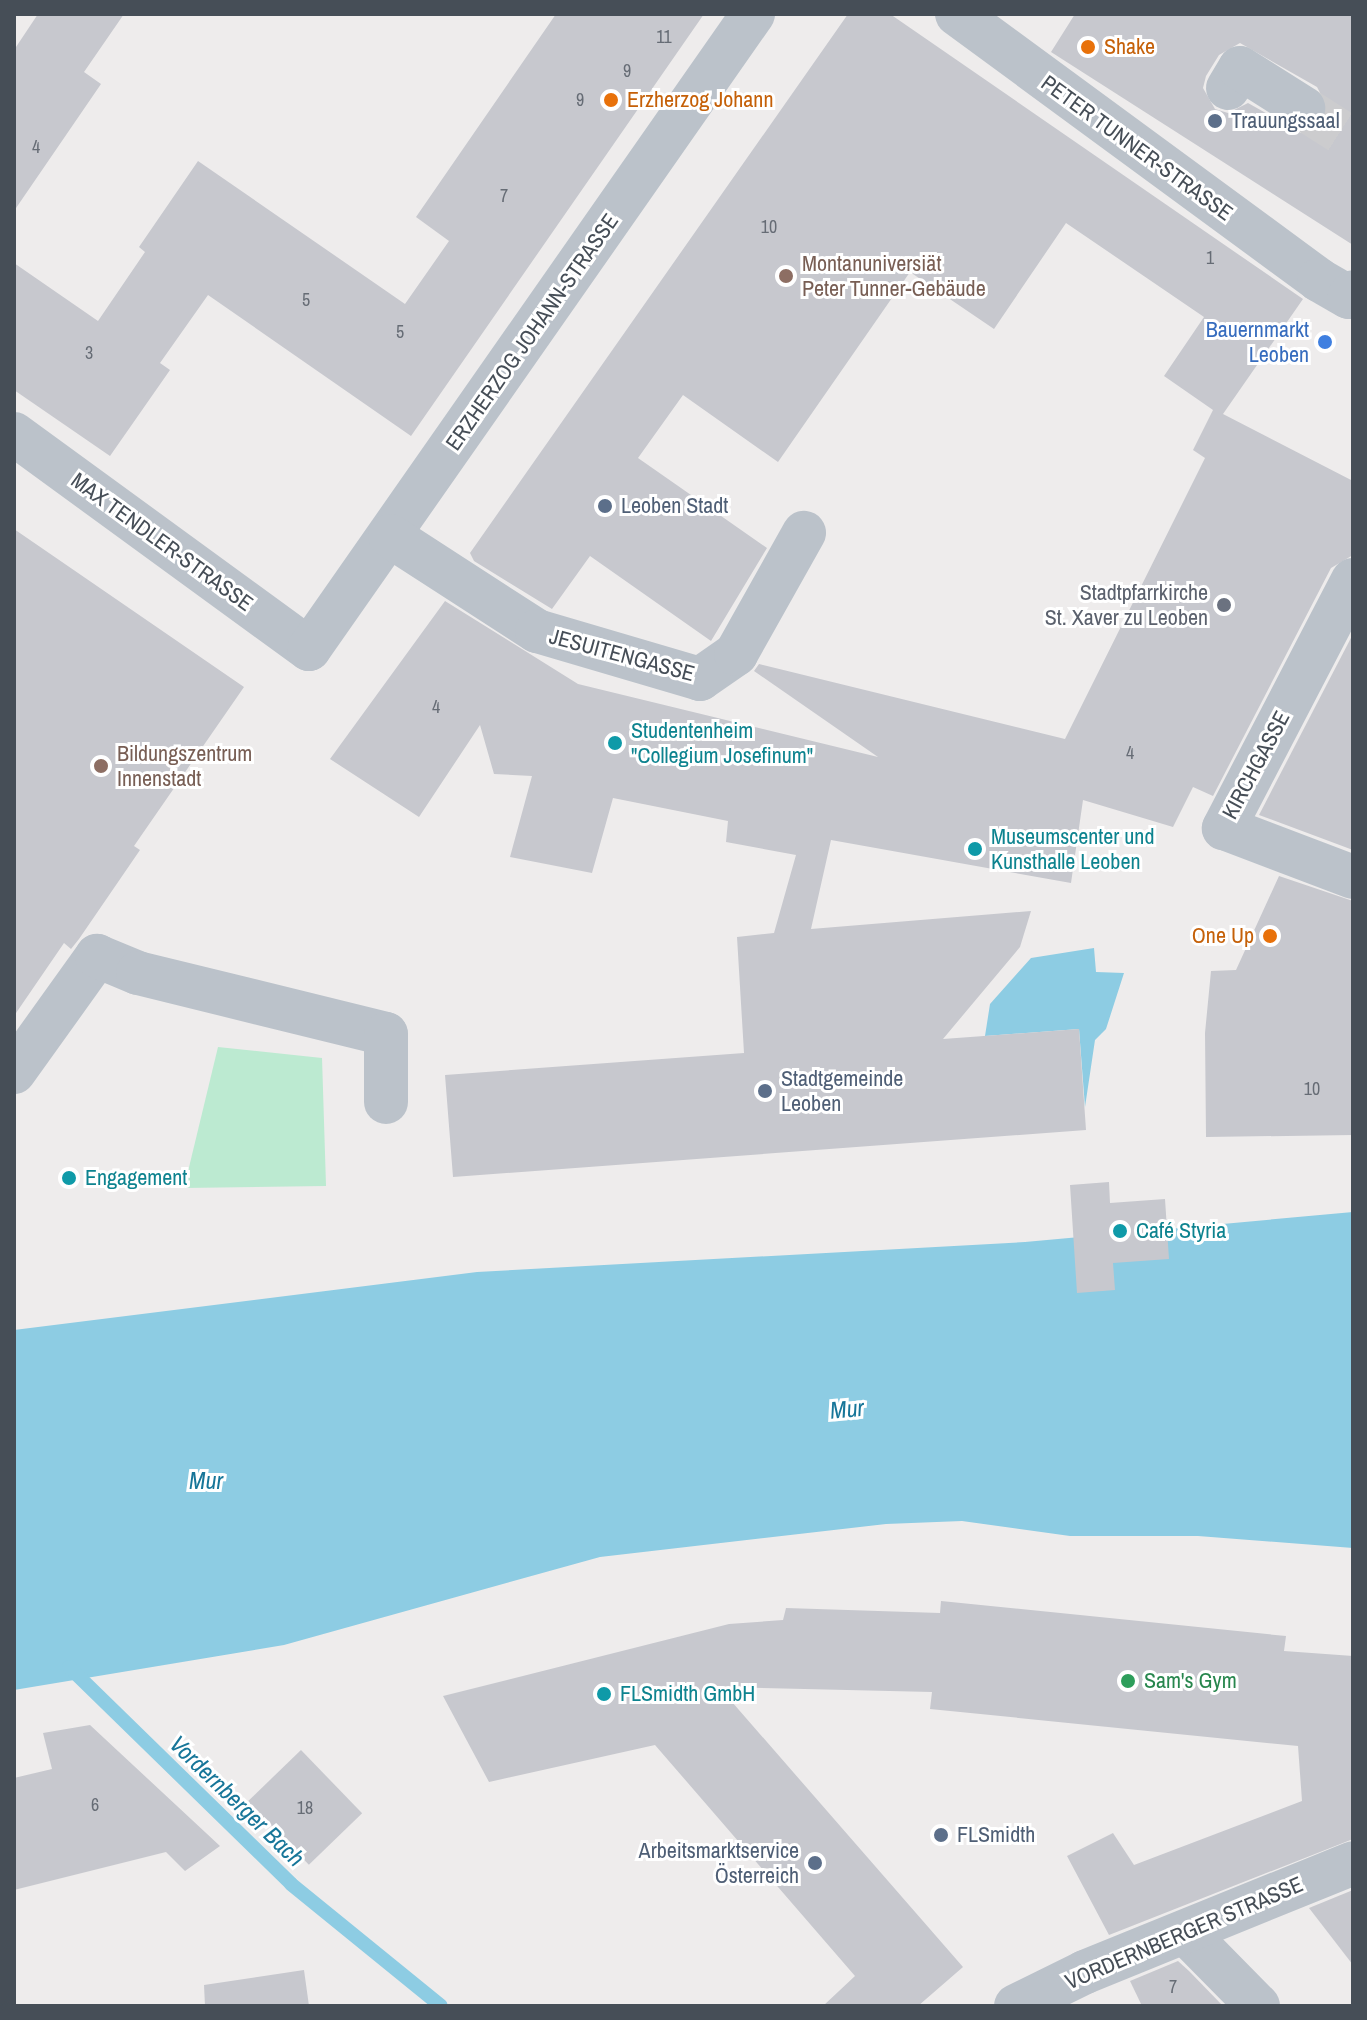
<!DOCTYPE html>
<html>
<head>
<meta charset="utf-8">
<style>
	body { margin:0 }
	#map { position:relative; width:1367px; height:2020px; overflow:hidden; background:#eeecec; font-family:"Archivo Narrow",sans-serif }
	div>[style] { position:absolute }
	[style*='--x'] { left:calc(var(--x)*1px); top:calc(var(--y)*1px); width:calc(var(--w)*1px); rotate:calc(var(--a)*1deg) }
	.green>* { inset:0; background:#bcead1 }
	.water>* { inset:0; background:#8dcce3 }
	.stream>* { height:14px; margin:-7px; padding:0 7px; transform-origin:7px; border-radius:7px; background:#8dcce3 }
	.building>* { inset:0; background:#c7c8ce; transform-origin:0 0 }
	.minor-tunnel>* { height:44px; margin-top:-22px; transform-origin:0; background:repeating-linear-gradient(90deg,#ccccce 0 44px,transparent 0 66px) }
	.minor>* { height:44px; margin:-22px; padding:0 22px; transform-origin:22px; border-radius:22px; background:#bbc2ca }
	.dots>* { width:22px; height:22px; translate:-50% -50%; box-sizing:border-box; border:4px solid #fff; border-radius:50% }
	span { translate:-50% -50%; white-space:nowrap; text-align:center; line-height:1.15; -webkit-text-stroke:6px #fff; paint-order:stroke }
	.number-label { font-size:18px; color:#666c75 }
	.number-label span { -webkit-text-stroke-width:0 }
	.food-label { font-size:22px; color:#c56008 }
	.left { translate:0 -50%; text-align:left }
	.right { translate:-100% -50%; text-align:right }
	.service-label { font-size:22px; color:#4e5e75 }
	.street-label { font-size:22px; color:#464e57 }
	.education-label { font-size:22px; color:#785e54 }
	.shop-label { font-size:22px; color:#366cbe }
	.worship-label { font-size:22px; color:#5b616d }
	.culture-label { font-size:22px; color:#0d838f }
	.leisure-label { font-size:22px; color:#27864d }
	.water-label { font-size:24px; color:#177699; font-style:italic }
	.frame { position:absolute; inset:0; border:16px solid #464e57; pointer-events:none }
</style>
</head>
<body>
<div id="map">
	<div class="green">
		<div style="clip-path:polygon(218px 1047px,322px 1058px,326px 1186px,184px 1188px)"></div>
	</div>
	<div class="water">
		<div style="clip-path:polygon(1094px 948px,1096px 972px,1124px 973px,1106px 1029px,1095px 1040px,1085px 1107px,1079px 1029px,985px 1036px,990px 1004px,1031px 958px)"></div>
		<div style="clip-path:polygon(1353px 1212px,1353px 1548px,1198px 1536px,1070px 1536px,962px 1521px,886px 1524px,600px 1557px,284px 1645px,14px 1690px,14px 1330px,477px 1272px,1025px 1242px)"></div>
	</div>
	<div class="stream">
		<div style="--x:69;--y:1667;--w:310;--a:44.3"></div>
		<div style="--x:291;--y:1884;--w:193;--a:39.1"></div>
	</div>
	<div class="building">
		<div style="clip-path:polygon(38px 14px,124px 14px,84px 72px,101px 84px,14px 211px,14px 50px)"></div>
		<div style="clip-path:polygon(556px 14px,704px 14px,411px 436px,208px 295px,160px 363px,170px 370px,110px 456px,14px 390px,14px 263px,98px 321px,145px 252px,139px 247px,198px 161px,405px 304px,449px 241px,416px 217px)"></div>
		<div style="clip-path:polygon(848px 14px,890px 14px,1303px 299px,1223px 414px,1353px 481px,1353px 555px,1331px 568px,1213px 796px,1193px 787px,1173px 827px,1083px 800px,1071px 883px,831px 840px,811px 929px,1031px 911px,1020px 947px,943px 1039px,1079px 1029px,1086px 1130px,453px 1177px,445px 1075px,744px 1053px,737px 937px,774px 933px,796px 855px,726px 842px,728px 821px,613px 798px,592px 873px,510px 857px,532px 776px,494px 774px,480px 725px,419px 817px,330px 759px,445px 601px,578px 684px,878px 757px,754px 671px,759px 664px,1065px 739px,1205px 458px,1193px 450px,1213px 410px,1164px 376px,1204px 317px,1066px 223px,994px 329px,910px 272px,778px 462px,683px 395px,638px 458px,767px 548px,711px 641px,590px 556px,552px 609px,474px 561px,470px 553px)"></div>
		<div style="clip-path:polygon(evenodd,1075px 14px,1353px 14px,1353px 245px,1051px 52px,1075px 14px,1240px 43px,1317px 87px,1328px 108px,1324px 122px,1301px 133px,1248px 103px,1228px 113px,1215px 109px,1203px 88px,1206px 76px,1219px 55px,1240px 43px)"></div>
		<div style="clip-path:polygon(14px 529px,244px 687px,134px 846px,140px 850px,79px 939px,71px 949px,64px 943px,14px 1016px)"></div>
		<div style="clip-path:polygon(1353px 634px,1353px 850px,1259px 815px)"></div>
		<div style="clip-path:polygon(1279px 876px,1353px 901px,1353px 1135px,1206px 1137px,1205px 1033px,1211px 971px,1236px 970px)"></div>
		<div style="clip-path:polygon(1109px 1182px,1110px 1203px,1165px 1199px,1169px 1259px,1113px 1263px,1115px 1290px,1077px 1293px,1070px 1185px)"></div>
		<div style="clip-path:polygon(941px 1601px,1286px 1636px,1284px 1651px,1353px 1656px,1353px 1839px,1109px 1935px,1067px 1856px,1113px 1833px,1134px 1865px,1302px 1801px,1298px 1746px,930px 1709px,932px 1692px,719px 1687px,963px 1967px,918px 2006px,823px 2006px,855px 1976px,655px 1745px,489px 1782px,443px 1696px,729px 1624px,783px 1620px,786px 1608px,940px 1613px)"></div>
		<div style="clip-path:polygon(90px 1725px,220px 1846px,185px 1871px,166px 1852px,14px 1890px,14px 1778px,52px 1769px,43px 1733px)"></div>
		<div style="left:301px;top:1750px;width:88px;height:74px;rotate:46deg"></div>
		<div style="clip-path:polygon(1353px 1890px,1353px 1965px,1309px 1908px)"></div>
		<div style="clip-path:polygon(1178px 1961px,1189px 1971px,1223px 2006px,1142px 2006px,1130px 1981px)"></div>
		<div style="clip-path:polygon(304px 1970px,309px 2006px,205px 2006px,204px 1985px)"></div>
	</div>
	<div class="minor-tunnel">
		<div style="--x:1303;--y:108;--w:59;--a:32.6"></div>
	</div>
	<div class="minor">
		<div style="--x:957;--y:14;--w:449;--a:36.3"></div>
		<div style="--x:1319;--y:280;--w:34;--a:30"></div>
		<div style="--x:1349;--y:297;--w:6;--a:-51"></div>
		<div style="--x:1228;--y:88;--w:23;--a:-59"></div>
		<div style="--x:1240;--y:68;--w:75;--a:32.4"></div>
		<div style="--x:14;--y:434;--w:365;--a:36.1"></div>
		<div style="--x:309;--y:649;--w:775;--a:-55.04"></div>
		<div style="--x:390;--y:536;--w:175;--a:32.9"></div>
		<div style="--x:537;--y:631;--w:170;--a:16.4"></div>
		<div style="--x:700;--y:679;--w:44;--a:-34.8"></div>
		<div style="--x:736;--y:654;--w:139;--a:-60.7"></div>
		<div style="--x:1353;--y:580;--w:280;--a:117.5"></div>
		<div style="--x:1224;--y:828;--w:138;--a:20.8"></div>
		<div style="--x:14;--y:1072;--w:143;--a:-54.4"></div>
		<div style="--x:97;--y:956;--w:44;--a:22.5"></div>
		<div style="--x:138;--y:973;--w:255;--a:13.8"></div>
		<div style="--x:386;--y:1034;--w:68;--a:90"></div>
		<div style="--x:1185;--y:1932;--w:104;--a:45.4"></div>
		<div style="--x:1016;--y:2006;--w:77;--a:-26.2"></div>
		<div style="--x:1085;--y:1972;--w:289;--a:-22.1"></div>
	</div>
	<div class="dots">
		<div style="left:1088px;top:47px;background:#e8710a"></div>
		<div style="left:611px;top:100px;background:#e8710a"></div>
		<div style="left:1215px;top:121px;background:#5c6f8a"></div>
		<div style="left:786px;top:276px;background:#8d6e63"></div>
		<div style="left:1325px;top:342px;background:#3f7fe0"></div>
		<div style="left:605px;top:506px;background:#5c6f8a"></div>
		<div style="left:1224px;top:605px;background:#6b7280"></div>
		<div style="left:615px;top:743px;background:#0f9aa8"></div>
		<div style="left:101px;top:766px;background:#8d6e63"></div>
		<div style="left:975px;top:849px;background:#0f9aa8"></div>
		<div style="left:1270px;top:936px;background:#e8710a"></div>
		<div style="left:765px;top:1091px;background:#5c6f8a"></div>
		<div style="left:69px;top:1178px;background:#0f9aa8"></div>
		<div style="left:1120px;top:1231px;background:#0f9aa8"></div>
		<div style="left:1128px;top:1681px;background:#2e9e5b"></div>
		<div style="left:604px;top:1694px;background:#0f9aa8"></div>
		<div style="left:941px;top:1835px;background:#5c6f8a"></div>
		<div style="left:815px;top:1863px;background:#5c6f8a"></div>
	</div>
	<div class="number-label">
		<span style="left:664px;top:37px">11</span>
		<span style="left:627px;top:71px">9</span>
		<span style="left:580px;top:100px">9</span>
		<span style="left:36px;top:147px">4</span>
		<span style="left:504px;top:196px">7</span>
		<span style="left:769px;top:227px">10</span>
		<span style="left:1210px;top:258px">1</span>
		<span style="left:306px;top:300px">5</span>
		<span style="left:400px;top:332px">5</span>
		<span style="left:89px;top:353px">3</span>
		<span style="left:436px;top:707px">4</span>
		<span style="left:1130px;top:753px">4</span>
		<span style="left:1312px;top:1089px">10</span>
		<span style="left:95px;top:1805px">6</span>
		<span style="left:305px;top:1808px">18</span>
		<span style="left:1173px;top:1987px">7</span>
	</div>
	<div class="food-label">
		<span class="left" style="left:1104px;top:47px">Shake</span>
		<span class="left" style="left:627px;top:100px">Erzherzog Johann</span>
		<span class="right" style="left:1254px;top:936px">One Up</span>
	</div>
	<div class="service-label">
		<span class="left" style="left:1231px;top:121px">Trauungssaal</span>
		<span class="left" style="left:621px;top:506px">Leoben Stadt</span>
		<span class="left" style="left:781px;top:1091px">Stadtgemeinde<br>Leoben</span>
		<span class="left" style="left:957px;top:1835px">FLSmidth</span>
		<span class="right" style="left:799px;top:1863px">Arbeitsmarktservice<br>Österreich</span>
	</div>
	<div class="street-label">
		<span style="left:1137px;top:148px;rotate:36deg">PETER TUNNER-STRASSE</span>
		<span style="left:532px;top:332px;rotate:-55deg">ERZHERZOG JOHANN-STRASSE</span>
		<span style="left:162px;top:542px;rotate:36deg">MAX TENDLER-STRASSE</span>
		<span style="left:622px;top:655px;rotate:15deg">JESUITENGASSE</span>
		<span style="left:1256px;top:765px;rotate:-62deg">KIRCHGASSE</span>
		<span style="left:1184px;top:1933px;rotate:-23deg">VORDERNBERGER STRASSE</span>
	</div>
	<div class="education-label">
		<span class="left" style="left:802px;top:276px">Montanuniversiät<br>Peter Tunner-Gebäude</span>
		<span class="left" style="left:117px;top:766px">Bildungszentrum<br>Innenstadt</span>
	</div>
	<div class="shop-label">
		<span class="right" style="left:1309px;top:342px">Bauernmarkt<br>Leoben</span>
	</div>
	<div class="worship-label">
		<span class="right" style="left:1208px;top:605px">Stadtpfarrkirche<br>St. Xaver zu Leoben</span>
	</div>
	<div class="culture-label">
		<span class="left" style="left:631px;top:743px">Studentenheim<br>"Collegium Josefinum"</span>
		<span class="left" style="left:991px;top:849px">Museumscenter und<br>Kunsthalle Leoben</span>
		<span class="left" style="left:85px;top:1178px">Engagement</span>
		<span class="left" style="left:1136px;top:1231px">Café Styria</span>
		<span class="left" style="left:620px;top:1694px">FLSmidth GmbH</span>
	</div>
	<div class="leisure-label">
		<span class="left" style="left:1144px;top:1681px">Sam's Gym</span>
	</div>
	<div class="water-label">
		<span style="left:847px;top:1409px;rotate:-5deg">Mur</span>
		<span style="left:206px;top:1481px">Mur</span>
		<span style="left:237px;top:1801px;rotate:44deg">Vordernberger Bach</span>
	</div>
	<div class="frame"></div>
</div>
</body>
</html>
